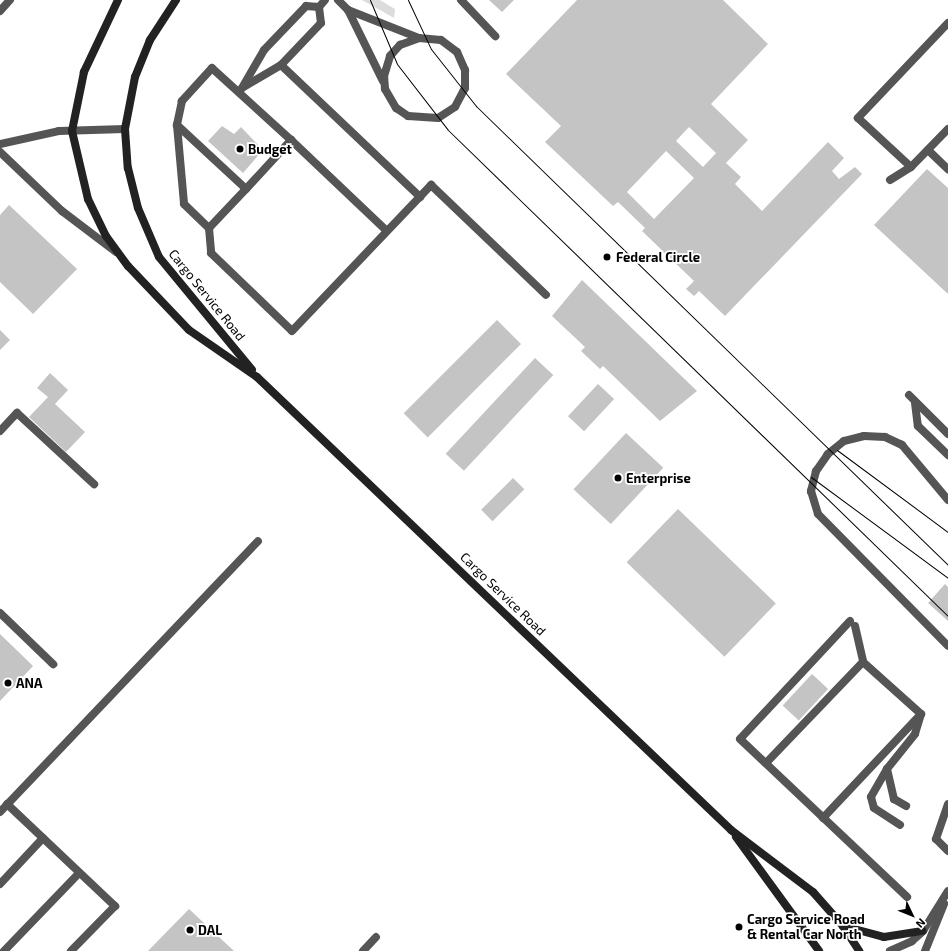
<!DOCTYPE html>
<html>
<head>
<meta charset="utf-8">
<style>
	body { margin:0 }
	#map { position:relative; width:948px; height:951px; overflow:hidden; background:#fff; font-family:"Exo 2",sans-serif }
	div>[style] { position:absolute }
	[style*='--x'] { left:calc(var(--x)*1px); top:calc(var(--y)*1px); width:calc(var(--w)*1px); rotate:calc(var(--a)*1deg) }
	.green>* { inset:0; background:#dcdcdc }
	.building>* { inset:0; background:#c4c4c4; transform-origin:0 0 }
	.lane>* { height:8px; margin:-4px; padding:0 4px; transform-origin:4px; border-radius:4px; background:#555 }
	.street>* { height:8px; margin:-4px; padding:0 4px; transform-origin:4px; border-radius:4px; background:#555 }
	.secondary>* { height:8px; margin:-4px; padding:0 4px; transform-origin:4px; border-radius:4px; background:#222 }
	.tram>* { height:1px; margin:-0.5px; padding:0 0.5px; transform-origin:0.5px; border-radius:0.5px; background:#000 }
	.dots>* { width:11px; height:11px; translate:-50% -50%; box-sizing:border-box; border:2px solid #fff; border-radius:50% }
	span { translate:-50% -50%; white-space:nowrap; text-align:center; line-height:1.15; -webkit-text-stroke:3.5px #fff; paint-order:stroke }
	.poi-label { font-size:13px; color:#000; font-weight:700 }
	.left { translate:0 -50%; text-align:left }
	.street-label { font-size:13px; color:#000 }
	.north { position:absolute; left:892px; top:895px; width:40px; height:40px; -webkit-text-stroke:3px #fff; paint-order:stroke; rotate:133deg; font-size:11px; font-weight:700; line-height:16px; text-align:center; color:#000 }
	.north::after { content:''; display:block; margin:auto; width:14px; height:18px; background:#000; clip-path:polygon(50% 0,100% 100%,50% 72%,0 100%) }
</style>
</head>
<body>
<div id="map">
	<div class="green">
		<div style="clip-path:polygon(362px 0,380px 0,395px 9px,394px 18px)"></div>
	</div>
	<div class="building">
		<div style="clip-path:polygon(489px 0,514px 0,502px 12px)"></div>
		<div style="clip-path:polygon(evenodd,577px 0,723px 0,768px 44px,711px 104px,748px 140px,726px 163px,741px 177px,735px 184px,762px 211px,828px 142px,844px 158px,832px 171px,839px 179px,855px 167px,862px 174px,725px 316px,699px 291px,694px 296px,686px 289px,694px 281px,642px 231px,645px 228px,618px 202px,613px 206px,545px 142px,561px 126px,506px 74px,577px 0,689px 127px,716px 153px,703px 167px,676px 141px,689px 127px,577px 0,666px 151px,694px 178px,654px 219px,627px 192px,666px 151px)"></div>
		<div style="clip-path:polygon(222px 126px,234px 134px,241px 127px,263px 150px,243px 173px,208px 141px)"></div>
		<div style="clip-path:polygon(927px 169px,948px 188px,948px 294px,874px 225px)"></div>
		<div style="clip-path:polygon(9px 205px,77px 269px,33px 314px,0 282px,0 215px)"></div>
		<div style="clip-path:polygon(582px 280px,697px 391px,660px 421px,603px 366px,600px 369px,581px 351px,585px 347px,552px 316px)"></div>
		<div style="left:497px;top:320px;width:34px;height:132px;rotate:45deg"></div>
		<div style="clip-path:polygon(0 330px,10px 340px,0 350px)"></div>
		<div style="left:535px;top:358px;width:25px;height:131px;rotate:43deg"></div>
		<div style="clip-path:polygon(50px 373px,68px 390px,55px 404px,85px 432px,66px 452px,29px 417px,48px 397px,37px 388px)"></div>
		<div style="left:598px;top:384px;width:22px;height:44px;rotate:43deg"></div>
		<div style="left:626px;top:433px;width:51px;height:77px;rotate:43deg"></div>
		<div style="left:513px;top:478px;width:16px;height:45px;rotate:45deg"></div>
		<div style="left:678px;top:509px;width:136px;height:74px;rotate:44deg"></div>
		<div style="clip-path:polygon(945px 584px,948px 587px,948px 621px,928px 603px)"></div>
		<div style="clip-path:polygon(0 634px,33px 666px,0 701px)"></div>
		<div style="left:812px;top:674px;width:22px;height:43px;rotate:43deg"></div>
		<div style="clip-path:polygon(189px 909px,234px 951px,148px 951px)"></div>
	</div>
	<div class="lane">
		<div style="--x:461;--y:0;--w:50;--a:46.6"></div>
		<div style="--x:306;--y:6;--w:13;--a:4"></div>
		<div style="--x:319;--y:7;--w:16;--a:83"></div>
		<div style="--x:321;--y:23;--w:58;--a:133.6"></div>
		<div style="--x:281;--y:65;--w:45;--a:149.5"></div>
		<div style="--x:242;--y:88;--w:44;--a:-59.9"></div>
		<div style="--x:264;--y:50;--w:61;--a:-46.3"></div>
		<div style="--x:319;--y:7;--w:9;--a:-49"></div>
		<div style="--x:0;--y:11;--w:15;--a:-48"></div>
		<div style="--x:948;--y:23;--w:131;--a:133.5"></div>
		<div style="--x:858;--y:118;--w:72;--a:42.8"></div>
		<div style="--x:911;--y:167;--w:53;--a:-45.8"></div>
		<div style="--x:281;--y:65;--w:192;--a:43.5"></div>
		<div style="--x:177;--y:125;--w:79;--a:84.9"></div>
		<div style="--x:184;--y:204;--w:35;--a:44"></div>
		<div style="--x:209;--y:228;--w:54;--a:-46.5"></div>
		<div style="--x:246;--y:189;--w:67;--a:-47.4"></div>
		<div style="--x:291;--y:140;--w:107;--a:-137.7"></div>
		<div style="--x:212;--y:68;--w:45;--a:132.3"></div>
		<div style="--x:182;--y:101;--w:25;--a:102"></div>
		<div style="--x:177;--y:125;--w:94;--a:42.8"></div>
		<div style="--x:291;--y:140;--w:132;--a:43.5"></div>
		<div style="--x:0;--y:144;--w:60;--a:-12.4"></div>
		<div style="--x:59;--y:131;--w:66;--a:-1.7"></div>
		<div style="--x:928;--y:150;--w:28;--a:44"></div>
		<div style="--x:0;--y:152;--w:86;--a:43.6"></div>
		<div style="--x:62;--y:211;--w:68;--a:37.2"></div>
		<div style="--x:890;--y:180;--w:25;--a:-32"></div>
		<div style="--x:209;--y:228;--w:25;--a:85"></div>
		<div style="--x:211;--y:253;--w:112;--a:43.9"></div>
		<div style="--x:292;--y:331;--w:202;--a:-46.4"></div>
		<div style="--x:431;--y:185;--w:159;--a:43.7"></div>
		<div style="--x:909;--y:395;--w:55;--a:45"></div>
		<div style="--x:915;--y:403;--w:23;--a:83"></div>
		<div style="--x:918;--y:426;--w:42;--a:44"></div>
		<div style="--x:0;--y:431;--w:25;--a:-47"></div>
		<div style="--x:17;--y:413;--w:105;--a:42.7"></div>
		<div style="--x:0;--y:613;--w:74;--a:43.9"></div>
		<div style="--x:850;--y:621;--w:161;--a:133"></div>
		<div style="--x:740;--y:739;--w:230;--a:43.4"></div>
		<div style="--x:855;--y:626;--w:37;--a:77"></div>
		<div style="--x:863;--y:662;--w:78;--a:41.9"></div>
		<div style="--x:921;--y:714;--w:21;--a:107"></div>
		<div style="--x:915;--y:734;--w:45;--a:128.7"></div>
		<div style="--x:887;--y:769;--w:31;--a:77"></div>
		<div style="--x:894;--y:799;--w:14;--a:30"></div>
		<div style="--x:766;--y:763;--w:140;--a:-46.2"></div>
		<div style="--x:887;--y:769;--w:32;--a:120"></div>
		<div style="--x:871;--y:797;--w:11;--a:75"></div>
		<div style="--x:874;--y:808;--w:31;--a:33"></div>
		<div style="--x:7;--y:804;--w:149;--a:43.4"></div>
		<div style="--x:115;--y:906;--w:63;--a:134.4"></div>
		<div style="--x:948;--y:804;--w:37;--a:109"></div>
		<div style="--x:936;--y:839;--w:17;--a:45"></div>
		<div style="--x:0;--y:812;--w:374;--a:-46.4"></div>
		<div style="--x:823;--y:818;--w:143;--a:-46.7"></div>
		<div style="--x:0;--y:884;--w:63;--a:-46.9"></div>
		<div style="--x:4;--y:951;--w:108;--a:-46.1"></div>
		<div style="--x:363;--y:951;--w:19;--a:-47"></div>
	</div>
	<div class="street">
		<div style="--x:338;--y:0;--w:14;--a:45"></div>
		<div style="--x:348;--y:10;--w:79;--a:63.8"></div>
		<div style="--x:348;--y:10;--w:76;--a:21.5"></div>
		<div style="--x:419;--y:38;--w:22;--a:5"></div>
		<div style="--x:441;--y:40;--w:20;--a:37"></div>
		<div style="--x:457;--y:52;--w:20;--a:66"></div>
		<div style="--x:465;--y:70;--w:18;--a:90"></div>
		<div style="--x:465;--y:88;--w:21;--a:118"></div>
		<div style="--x:455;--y:107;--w:20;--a:147"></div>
		<div style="--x:438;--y:118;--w:30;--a:-176"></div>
		<div style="--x:408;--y:116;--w:14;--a:-146"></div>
		<div style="--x:396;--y:108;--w:22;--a:-120"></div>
		<div style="--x:385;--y:89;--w:13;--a:-94"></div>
		<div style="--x:384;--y:76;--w:21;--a:-73"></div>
		<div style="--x:390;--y:56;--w:15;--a:-48"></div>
		<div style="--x:400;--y:45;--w:20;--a:-20"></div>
		<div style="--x:948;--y:500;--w:72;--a:-129.9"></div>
		<div style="--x:902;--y:445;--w:19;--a:-155"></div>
		<div style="--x:885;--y:437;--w:21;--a:-177"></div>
		<div style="--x:864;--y:436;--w:21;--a:166"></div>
		<div style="--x:844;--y:441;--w:21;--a:141"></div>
		<div style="--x:828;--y:454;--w:21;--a:125"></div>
		<div style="--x:816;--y:471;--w:21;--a:104"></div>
		<div style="--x:811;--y:491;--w:24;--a:73"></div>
		<div style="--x:818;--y:514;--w:185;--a:45.4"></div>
		<div style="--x:890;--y:951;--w:24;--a:-24"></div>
		<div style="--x:912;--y:941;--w:15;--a:-42"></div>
		<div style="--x:923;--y:931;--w:47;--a:-58"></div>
		<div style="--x:925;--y:951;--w:51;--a:-68"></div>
	</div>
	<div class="secondary">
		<div style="--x:118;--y:0;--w:80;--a:115.3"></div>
		<div style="--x:84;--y:72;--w:60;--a:101.5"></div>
		<div style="--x:72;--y:131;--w:70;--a:76.8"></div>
		<div style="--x:88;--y:199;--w:41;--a:64.1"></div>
		<div style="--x:106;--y:236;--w:37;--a:54"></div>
		<div style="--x:128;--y:266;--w:88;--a:46.4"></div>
		<div style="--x:189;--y:330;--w:83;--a:34.7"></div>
		<div style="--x:257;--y:377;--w:656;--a:43.7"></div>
		<div style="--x:731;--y:830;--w:103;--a:37.1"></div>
		<div style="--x:813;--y:892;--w:45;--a:48.6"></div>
		<div style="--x:843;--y:926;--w:30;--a:57"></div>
		<div style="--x:176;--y:0;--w:48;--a:123"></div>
		<div style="--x:150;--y:40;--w:40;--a:112"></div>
		<div style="--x:135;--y:77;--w:53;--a:100.9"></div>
		<div style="--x:125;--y:129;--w:39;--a:86"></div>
		<div style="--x:128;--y:168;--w:41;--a:76"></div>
		<div style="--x:138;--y:208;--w:53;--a:66.8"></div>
		<div style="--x:159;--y:257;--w:146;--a:50.5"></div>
		<div style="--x:736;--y:837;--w:141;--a:53.9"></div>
		<div style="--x:843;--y:926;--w:42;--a:15"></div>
		<div style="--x:884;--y:937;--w:39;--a:-9"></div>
	</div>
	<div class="tram">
		<div style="--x:370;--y:0;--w:69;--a:67.1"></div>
		<div style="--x:397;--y:64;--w:83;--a:52.3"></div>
		<div style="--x:448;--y:130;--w:697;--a:44.19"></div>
		<div style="--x:408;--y:0;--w:54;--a:64.9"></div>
		<div style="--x:431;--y:49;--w:73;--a:51.7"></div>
		<div style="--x:476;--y:106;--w:658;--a:44.2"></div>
		<div style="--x:837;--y:450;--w:138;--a:36.5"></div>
		<div style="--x:811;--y:477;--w:170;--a:36.4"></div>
	</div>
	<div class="dots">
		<div style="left:240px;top:149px;background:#000"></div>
		<div style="left:607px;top:257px;background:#000"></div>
		<div style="left:618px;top:478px;background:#000"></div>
		<div style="left:8px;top:683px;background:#000"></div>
		<div style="left:739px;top:927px;background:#000"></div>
		<div style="left:190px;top:930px;background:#000"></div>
	</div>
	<div class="poi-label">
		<span class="left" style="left:248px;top:149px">Budget</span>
		<span class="left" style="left:616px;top:257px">Federal Circle</span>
		<span class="left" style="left:626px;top:478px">Enterprise</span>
		<span class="left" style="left:16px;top:683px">ANA</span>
		<span class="left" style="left:747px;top:927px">Cargo Service Road<br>&amp; Rental Car North</span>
		<span class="left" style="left:198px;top:930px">DAL</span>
	</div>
	<div class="street-label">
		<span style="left:207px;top:295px;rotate:51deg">Cargo Service Road</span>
		<span style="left:503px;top:594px;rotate:44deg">Cargo Service Road</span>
	</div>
	<div class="north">N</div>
</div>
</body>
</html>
